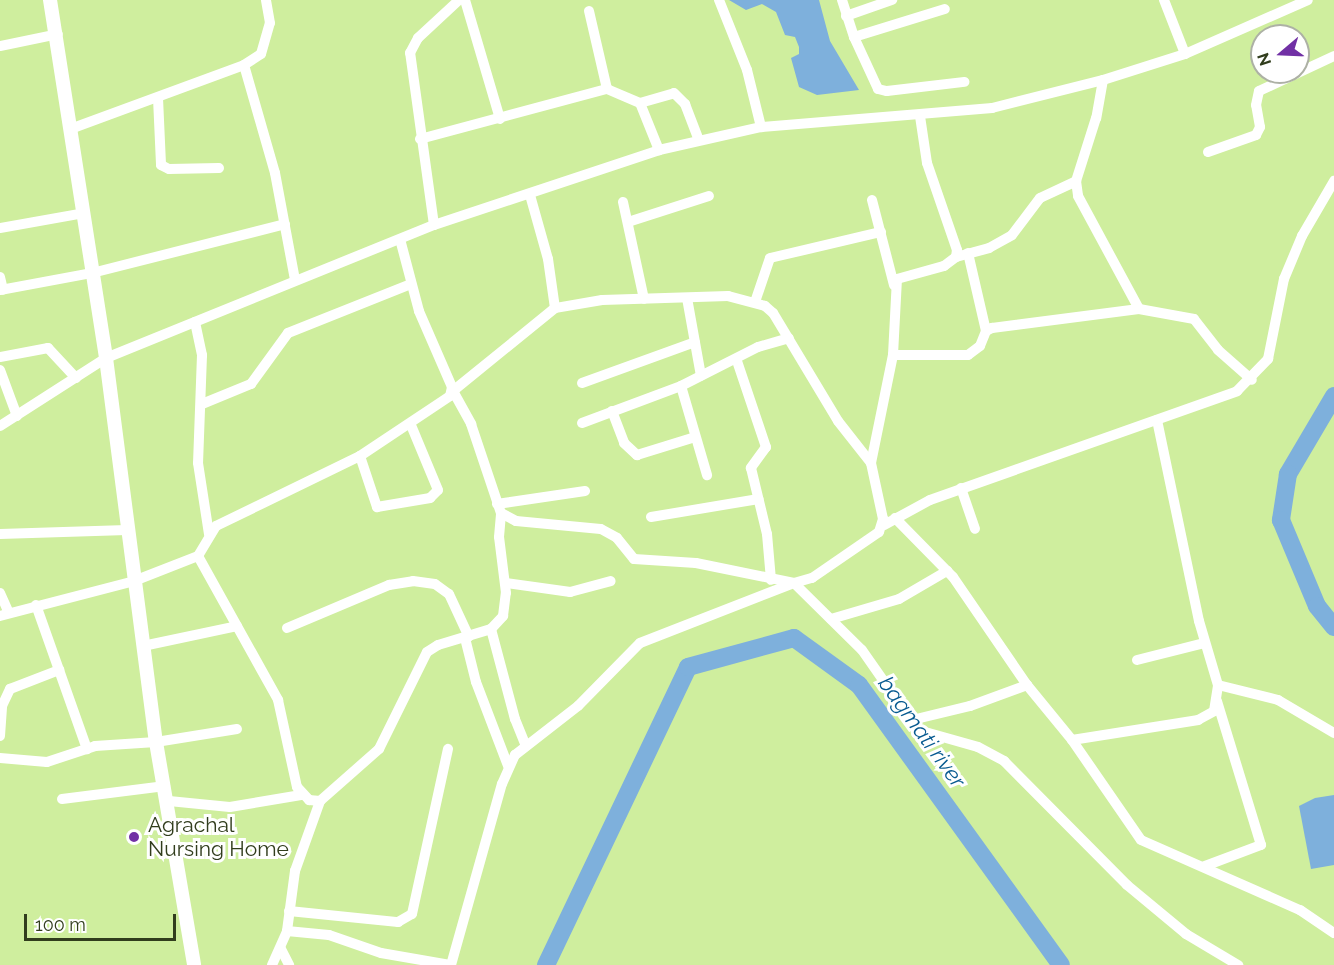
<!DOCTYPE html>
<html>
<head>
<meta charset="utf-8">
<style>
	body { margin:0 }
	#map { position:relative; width:1334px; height:965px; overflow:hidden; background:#cfee9e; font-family:Raleway,sans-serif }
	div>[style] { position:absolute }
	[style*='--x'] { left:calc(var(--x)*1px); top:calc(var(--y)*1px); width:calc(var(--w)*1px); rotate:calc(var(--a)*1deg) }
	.water>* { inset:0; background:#7eb0dc }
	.river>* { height:18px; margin:-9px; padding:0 9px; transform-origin:9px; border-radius:9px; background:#7eb0dc }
	.minor>* { height:10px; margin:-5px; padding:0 5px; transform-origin:5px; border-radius:5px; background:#fff }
	.major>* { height:14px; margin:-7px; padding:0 7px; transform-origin:7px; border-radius:7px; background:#fff }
	.dots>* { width:16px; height:16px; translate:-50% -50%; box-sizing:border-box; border:3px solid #fff; border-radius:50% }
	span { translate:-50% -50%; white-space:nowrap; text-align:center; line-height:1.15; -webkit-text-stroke:6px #fff; paint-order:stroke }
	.poi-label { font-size:21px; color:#313d1d }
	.left { translate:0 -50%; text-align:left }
	.water-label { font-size:22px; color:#075a90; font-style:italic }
	.north { position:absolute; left:1250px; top:24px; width:60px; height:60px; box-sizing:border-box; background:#fff; border:2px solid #adb1a5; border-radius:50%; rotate:251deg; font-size:16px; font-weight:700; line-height:24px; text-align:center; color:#313d1d }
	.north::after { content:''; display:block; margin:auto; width:21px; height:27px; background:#7130a5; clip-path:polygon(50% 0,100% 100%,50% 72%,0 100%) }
	.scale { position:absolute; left:24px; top:914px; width:152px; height:27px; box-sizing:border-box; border:3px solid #313d1d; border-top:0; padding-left:8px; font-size:18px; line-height:21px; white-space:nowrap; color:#313d1d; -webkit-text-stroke:4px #fff; paint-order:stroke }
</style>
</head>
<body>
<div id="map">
	<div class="water">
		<div style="clip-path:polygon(729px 0,819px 0,830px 41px,859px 90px,817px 95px,799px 87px,791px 58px,799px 54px,799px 47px,795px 37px,785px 35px,776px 12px,762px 4px,746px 10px)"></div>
		<div style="clip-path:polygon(1334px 795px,1334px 865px,1311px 869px,1299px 806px,1315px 798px)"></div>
	</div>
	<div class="river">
		<div style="--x:1334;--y:396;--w:91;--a:120.5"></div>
		<div style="--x:1288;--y:474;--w:47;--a:98.7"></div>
		<div style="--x:1281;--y:520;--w:93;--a:67.3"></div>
		<div style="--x:1317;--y:606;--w:27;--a:51"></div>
		<div style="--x:546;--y:965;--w:330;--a:-64.5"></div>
		<div style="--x:688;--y:667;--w:110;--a:-15.3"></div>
		<div style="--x:794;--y:638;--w:80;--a:35.9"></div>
		<div style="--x:859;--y:685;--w:345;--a:54.2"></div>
	</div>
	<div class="minor">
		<div style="--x:465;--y:0;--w:124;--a:73.6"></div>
		<div style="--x:719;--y:0;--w:75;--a:68.2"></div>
		<div style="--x:747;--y:70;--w:59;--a:76.2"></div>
		<div style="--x:842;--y:0;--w:39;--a:72"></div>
		<div style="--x:854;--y:37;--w:57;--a:65.2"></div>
		<div style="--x:878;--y:89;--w:9;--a:13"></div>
		<div style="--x:887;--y:91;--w:78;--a:-6.7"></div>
		<div style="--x:1164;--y:0;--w:58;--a:68.7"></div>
		<div style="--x:589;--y:11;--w:80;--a:77"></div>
		<div style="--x:846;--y:16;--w:49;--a:-19.2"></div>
		<div style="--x:854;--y:37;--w:95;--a:-17.1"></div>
		<div style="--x:0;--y:46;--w:59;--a:-11.7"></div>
		<div style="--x:244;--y:65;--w:112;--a:74"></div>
		<div style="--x:275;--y:173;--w:109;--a:79.4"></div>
		<div style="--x:1103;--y:80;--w:39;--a:100"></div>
		<div style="--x:1096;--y:118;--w:66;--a:107.6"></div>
		<div style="--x:1076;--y:181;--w:15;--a:82"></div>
		<div style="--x:1078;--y:196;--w:128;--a:61.6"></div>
		<div style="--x:158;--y:98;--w:67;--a:87.4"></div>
		<div style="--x:161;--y:165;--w:9;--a:27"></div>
		<div style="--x:169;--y:169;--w:50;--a:-1.1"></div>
		<div style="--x:640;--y:103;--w:35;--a:-16"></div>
		<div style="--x:674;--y:93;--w:16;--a:45"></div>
		<div style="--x:685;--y:104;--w:36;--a:69"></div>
		<div style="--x:73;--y:128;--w:182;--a:-20.2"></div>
		<div style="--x:244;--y:65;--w:20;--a:-33"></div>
		<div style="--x:261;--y:54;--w:32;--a:-74"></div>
		<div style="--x:270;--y:23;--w:23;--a:-100"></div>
		<div style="--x:420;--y:139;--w:194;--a:-15"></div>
		<div style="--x:607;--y:89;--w:36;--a:23"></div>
		<div style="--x:640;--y:103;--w:51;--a:68"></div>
		<div style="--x:1208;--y:152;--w:51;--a:-19.5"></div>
		<div style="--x:1256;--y:135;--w:9;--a:-63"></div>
		<div style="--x:1260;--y:127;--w:22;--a:-100"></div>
		<div style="--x:1256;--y:105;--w:14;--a:-78"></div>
		<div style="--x:1259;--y:91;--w:83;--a:-25"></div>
		<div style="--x:530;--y:195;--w:66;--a:74.3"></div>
		<div style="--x:548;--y:259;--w:49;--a:81.9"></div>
		<div style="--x:555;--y:308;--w:132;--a:140.9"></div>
		<div style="--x:453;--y:391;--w:38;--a:61"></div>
		<div style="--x:471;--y:424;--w:94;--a:71.4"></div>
		<div style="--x:501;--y:513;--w:17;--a:28"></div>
		<div style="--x:516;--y:521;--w:85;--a:5.4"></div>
		<div style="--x:601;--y:529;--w:18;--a:29"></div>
		<div style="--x:617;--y:538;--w:27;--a:51"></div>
		<div style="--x:634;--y:559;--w:62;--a:3.7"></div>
		<div style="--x:696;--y:563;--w:100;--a:11.5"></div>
		<div style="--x:794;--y:583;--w:19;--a:-16"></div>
		<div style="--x:812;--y:578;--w:81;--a:-34.5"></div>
		<div style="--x:879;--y:532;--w:14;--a:-73"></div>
		<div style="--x:883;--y:519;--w:57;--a:-102.1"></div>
		<div style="--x:871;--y:463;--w:53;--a:-128.2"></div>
		<div style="--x:838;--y:421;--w:126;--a:-121"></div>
		<div style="--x:773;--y:313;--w:11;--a:-139"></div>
		<div style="--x:765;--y:306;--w:38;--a:-165"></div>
		<div style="--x:728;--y:296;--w:126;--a:178.2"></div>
		<div style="--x:602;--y:300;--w:48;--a:170.3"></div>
		<div style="--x:872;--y:200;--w:88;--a:75.5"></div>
		<div style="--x:623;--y:202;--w:99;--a:77.8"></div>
		<div style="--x:628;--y:222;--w:85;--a:-17.8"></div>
		<div style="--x:434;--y:225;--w:174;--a:-97.9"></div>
		<div style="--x:410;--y:53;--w:17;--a:-62"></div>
		<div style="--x:418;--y:38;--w:56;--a:-42.8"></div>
		<div style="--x:0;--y:228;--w:85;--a:-10.1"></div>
		<div style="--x:968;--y:253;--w:80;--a:77"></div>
		<div style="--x:956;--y:257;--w:34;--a:-15"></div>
		<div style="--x:989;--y:248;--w:26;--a:-29"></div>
		<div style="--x:1012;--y:235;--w:46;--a:-52.9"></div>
		<div style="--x:1040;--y:198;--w:40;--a:-25"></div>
		<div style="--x:0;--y:277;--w:13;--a:77"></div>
		<div style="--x:0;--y:290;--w:94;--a:-10.5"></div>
		<div style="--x:92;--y:273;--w:199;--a:-14.2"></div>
		<div style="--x:687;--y:298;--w:79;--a:79.8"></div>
		<div style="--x:755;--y:302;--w:46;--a:-71.2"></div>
		<div style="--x:770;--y:258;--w:114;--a:-13.2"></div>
		<div style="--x:195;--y:322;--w:34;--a:78"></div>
		<div style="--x:202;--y:355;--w:108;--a:92.1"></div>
		<div style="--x:198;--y:463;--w:72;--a:81.2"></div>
		<div style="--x:893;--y:355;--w:75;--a:0"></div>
		<div style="--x:968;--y:355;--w:15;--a:-37"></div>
		<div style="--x:980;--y:346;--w:16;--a:-68"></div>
		<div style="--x:986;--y:331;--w:7;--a:-27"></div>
		<div style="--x:992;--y:328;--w:148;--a:-7.4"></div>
		<div style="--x:1139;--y:309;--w:56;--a:10.3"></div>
		<div style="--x:1194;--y:319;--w:39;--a:52"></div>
		<div style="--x:1218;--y:350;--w:45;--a:41.4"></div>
		<div style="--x:0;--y:357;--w:49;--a:-10.6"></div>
		<div style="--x:48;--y:348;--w:41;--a:47"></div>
		<div style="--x:737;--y:361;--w:91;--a:71.4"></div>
		<div style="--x:766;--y:447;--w:26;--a:126"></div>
		<div style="--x:751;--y:468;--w:68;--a:76.4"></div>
		<div style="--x:767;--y:534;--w:46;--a:85"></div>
		<div style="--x:0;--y:370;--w:49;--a:69.7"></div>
		<div style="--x:582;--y:383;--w:120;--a:-19.9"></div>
		<div style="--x:681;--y:386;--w:93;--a:73.7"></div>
		<div style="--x:202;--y:404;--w:53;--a:-22.2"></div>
		<div style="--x:251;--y:384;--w:63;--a:-54"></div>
		<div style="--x:288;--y:333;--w:132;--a:-21.7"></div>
		<div style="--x:612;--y:411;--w:34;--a:69"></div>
		<div style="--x:624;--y:443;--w:18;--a:43"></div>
		<div style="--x:637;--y:455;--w:61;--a:-17.2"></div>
		<div style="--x:1157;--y:420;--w:205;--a:78.2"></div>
		<div style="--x:1199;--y:621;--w:67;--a:73.5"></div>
		<div style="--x:1218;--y:685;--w:62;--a:14"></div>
		<div style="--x:1278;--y:700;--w:65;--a:30.5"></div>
		<div style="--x:582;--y:423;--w:106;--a:-20.5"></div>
		<div style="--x:681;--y:386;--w:86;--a:-26.9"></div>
		<div style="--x:758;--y:347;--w:32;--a:-16"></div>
		<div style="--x:0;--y:426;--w:126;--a:-32.7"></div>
		<div style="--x:106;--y:358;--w:354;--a:-22.1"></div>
		<div style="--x:434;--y:225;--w:237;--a:-18.4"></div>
		<div style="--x:659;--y:150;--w:105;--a:-12.7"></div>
		<div style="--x:761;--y:127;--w:232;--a:-4.7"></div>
		<div style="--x:992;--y:108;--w:114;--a:-14.2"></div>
		<div style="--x:1103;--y:80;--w:86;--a:-17.6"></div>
		<div style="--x:1185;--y:54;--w:134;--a:-23.7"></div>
		<div style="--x:360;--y:456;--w:54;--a:71.6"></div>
		<div style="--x:377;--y:507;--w:54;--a:-9.6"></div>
		<div style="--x:430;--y:498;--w:11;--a:-45"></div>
		<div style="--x:438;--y:490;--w:70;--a:-112.6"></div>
		<div style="--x:871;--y:463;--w:110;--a:-78.5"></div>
		<div style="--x:893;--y:355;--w:76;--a:-87"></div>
		<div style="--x:897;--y:279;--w:49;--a:-15.5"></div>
		<div style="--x:944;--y:266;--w:15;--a:-37"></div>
		<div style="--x:956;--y:257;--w:7;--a:-82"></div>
		<div style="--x:957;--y:250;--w:92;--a:-109"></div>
		<div style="--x:927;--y:163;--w:48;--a:-98.5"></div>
		<div style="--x:961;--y:488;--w:43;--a:71.1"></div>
		<div style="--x:497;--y:504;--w:89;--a:-8.4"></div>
		<div style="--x:651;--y:517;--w:109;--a:-9.5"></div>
		<div style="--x:895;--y:518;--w:83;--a:45.5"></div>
		<div style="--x:953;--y:577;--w:131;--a:55.6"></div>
		<div style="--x:1027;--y:685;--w:71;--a:50.7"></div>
		<div style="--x:1072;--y:740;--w:128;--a:-9"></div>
		<div style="--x:1198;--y:720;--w:18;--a:-29"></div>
		<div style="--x:1214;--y:711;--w:26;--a:-81"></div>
		<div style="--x:884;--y:525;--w:52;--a:-28.5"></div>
		<div style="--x:930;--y:500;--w:326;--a:-19.5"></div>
		<div style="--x:1237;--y:391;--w:45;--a:-45.9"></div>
		<div style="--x:1268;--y:359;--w:82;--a:-78.7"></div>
		<div style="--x:1284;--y:279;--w:47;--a:-67.3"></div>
		<div style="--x:1302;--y:236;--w:64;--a:-59.8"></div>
		<div style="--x:0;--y:534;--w:127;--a:-1.8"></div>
		<div style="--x:198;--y:556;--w:165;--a:60.9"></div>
		<div style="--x:278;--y:700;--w:89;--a:77.7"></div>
		<div style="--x:297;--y:787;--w:18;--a:47"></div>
		<div style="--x:309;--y:800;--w:11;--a:5"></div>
		<div style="--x:506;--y:583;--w:65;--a:8"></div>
		<div style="--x:570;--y:592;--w:42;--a:-15"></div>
		<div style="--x:0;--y:593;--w:22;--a:66"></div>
		<div style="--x:36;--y:605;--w:153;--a:70.5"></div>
		<div style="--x:0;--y:616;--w:138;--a:-14.6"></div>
		<div style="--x:134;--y:581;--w:69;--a:-21.3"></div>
		<div style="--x:198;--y:556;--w:35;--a:-59"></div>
		<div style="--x:216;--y:526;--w:160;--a:-25.9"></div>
		<div style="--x:360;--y:456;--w:108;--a:-33.7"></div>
		<div style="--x:450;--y:396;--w:9;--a:-77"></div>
		<div style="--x:452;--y:387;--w:83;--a:-113.5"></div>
		<div style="--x:419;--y:311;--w:74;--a:-104.8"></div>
		<div style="--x:831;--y:619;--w:71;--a:-16.4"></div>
		<div style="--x:899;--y:599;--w:56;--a:-30.3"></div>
		<div style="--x:287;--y:628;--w:111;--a:-22.9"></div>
		<div style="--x:389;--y:585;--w:24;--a:-9"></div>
		<div style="--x:413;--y:581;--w:22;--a:8"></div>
		<div style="--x:435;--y:584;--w:17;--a:36"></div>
		<div style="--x:449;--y:594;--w:47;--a:65.1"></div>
		<div style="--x:491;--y:629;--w:93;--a:75.1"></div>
		<div style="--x:515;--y:719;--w:29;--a:68"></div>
		<div style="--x:465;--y:638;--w:45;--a:76"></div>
		<div style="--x:476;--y:682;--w:90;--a:69.1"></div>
		<div style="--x:143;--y:646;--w:96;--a:-12"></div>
		<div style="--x:1137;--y:660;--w:69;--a:-14.2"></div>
		<div style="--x:912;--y:720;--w:60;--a:-13.6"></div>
		<div style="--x:970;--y:706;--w:61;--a:-20.2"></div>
		<div style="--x:0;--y:736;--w:30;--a:-86"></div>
		<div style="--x:2;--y:706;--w:19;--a:-65"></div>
		<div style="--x:10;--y:689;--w:53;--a:-21.2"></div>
		<div style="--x:1072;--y:740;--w:121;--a:55.4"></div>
		<div style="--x:1141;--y:840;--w:174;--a:23.8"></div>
		<div style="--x:1300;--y:910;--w:41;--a:34.1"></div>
		<div style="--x:0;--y:758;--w:47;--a:4.9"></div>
		<div style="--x:47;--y:762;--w:51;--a:-18.4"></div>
		<div style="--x:95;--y:746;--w:61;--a:-3.8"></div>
		<div style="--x:156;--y:742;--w:82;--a:-9.1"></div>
		<div style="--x:62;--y:799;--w:104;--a:-7.2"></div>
		<div style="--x:169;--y:801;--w:61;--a:5.6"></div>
		<div style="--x:230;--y:807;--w:72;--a:-9.6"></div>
		<div style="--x:1205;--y:866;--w:60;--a:-20.6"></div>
		<div style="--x:1261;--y:845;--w:151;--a:-107"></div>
		<div style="--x:289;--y:911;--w:110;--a:5.8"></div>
		<div style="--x:398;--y:922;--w:16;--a:-30"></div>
		<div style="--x:412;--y:914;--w:169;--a:-77.7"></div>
		<div style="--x:287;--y:931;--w:42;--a:5.4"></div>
		<div style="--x:329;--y:935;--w:55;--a:19.1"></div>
		<div style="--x:381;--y:953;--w:70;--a:9.9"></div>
		<div style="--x:281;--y:949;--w:18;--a:63"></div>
		<div style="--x:272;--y:965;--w:37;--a:-66"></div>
		<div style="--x:287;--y:931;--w:61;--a:-82.4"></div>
		<div style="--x:295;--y:871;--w:74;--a:-70.3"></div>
		<div style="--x:320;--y:801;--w:79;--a:-41.4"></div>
		<div style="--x:379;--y:749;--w:108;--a:-63.7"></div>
		<div style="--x:427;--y:652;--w:13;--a:-32"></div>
		<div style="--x:438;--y:645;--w:55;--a:-16.8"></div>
		<div style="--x:491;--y:629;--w:18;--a:-47"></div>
		<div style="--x:503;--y:616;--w:23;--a:-83"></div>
		<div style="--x:506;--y:593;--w:56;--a:-97.1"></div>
		<div style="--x:499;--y:537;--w:24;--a:-85"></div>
		<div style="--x:451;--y:965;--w:188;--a:-74.3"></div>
		<div style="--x:502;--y:784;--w:32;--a:-66"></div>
		<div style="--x:515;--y:755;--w:80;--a:-37.9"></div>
		<div style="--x:578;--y:706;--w:88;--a:-45.5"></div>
		<div style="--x:640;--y:643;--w:165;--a:-21.3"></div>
		<div style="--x:794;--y:583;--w:95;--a:44.6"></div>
		<div style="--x:862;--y:650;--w:98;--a:55"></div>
		<div style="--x:918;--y:730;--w:62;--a:15.8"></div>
		<div style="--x:978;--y:747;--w:30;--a:28"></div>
		<div style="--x:1004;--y:761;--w:175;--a:45.2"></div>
		<div style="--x:1127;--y:885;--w:77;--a:39.7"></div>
		<div style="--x:1186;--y:934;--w:61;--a:30.8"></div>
	</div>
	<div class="major">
		<div style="--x:50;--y:0;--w:362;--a:81.1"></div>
		<div style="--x:106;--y:358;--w:387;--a:82.6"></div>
		<div style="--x:156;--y:742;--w:226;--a:80.3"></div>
	</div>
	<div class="dots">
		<div style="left:134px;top:837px;background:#7130a5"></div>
	</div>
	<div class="poi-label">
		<span class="left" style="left:148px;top:837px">Agrachal<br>Nursing Home</span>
	</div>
	<div class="water-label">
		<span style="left:922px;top:732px;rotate:54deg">bagmati river</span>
	</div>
	<div class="north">N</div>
	<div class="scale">100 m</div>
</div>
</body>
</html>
